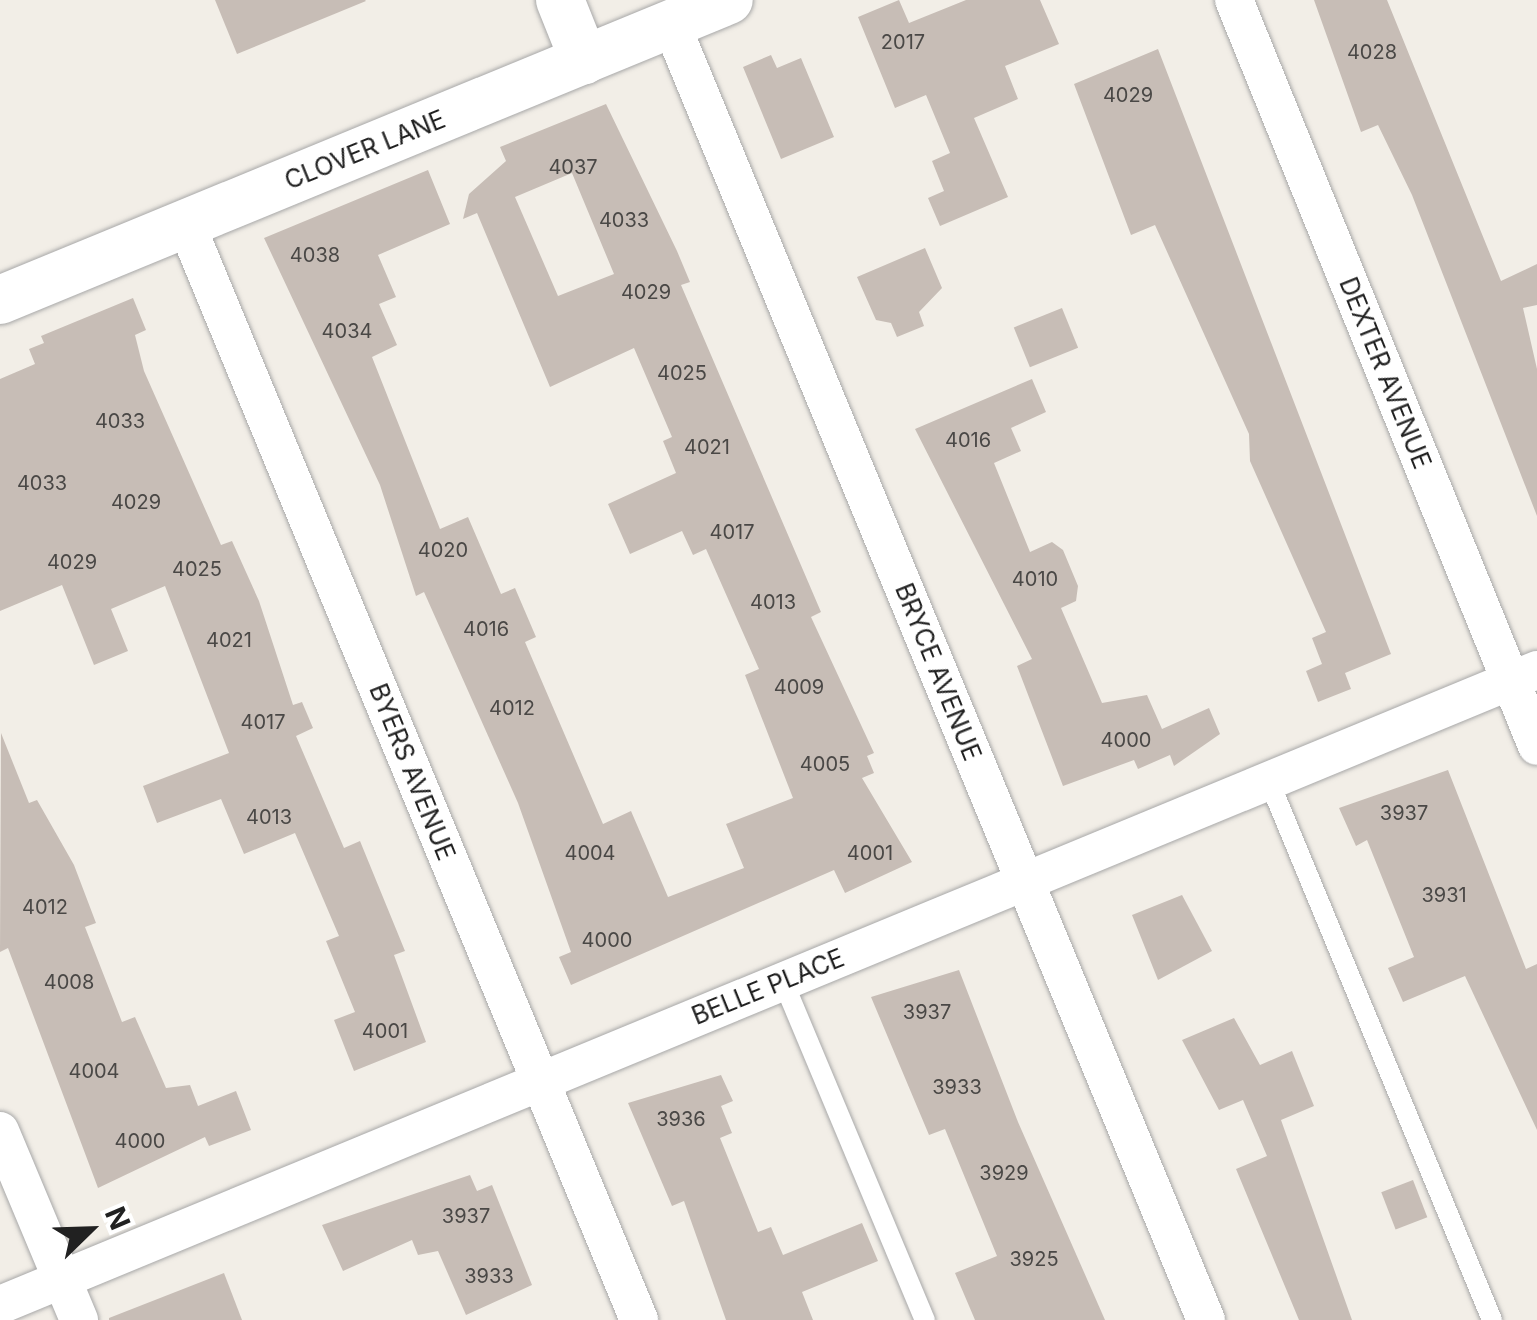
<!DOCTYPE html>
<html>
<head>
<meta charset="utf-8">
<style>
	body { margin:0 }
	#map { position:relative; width:1537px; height:1320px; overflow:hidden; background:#f2eee7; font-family:Inter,sans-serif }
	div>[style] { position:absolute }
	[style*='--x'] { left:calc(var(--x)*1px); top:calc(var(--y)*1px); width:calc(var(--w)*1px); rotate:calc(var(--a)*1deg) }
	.building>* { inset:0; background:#c7bdb6; transform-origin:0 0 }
	.roads { filter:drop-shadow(0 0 2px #a8a8a8) drop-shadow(0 0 2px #a8a8a8) }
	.service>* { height:20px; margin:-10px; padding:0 10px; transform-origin:10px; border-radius:10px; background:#fff }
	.minor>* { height:38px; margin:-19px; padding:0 19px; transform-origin:19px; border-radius:19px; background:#fff }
	.tertiary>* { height:48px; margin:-24px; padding:0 24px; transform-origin:24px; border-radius:24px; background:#fff }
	span { translate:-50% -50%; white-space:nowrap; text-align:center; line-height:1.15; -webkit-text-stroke:9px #fff; paint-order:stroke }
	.number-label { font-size:20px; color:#4a4846 }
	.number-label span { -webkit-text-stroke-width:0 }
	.street-label { font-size:25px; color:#212121 }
	.north { position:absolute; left:40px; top:1180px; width:100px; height:100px; -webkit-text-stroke:8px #fff; paint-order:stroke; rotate:67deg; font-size:28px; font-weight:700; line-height:40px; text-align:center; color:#212121 }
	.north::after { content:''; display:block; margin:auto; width:35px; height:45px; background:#212121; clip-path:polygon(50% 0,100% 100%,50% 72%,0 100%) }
</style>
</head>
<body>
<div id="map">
	<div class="building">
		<div style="clip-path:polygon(215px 0,365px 0,366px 1px,237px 54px)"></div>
		<div style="clip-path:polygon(899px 0,909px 23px,966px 0,1040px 0,1059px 44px,1005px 66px,1018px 99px,974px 118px,1008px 197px,940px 226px,928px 198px,944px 191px,932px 161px,950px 153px,926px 95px,895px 108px,858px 17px)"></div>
		<div style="clip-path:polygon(1314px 0,1387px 0,1501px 281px,1537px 264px,1537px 305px,1523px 308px,1537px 369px,1537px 516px,1412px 195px,1378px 125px,1361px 132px)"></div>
		<div style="clip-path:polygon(1158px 49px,1391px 654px,1345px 673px,1351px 689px,1318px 702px,1306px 671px,1322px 664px,1312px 638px,1326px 632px,1250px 461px,1249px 434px,1155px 225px,1131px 235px,1074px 84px)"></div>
		<div style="clip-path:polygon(771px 55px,777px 68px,801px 58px,834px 137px,781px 159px,743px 67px)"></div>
		<div style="clip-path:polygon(evenodd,606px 104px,677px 251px,690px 282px,681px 285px,821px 612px,811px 617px,874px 753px,867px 756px,874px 773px,862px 778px,912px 862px,845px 893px,834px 870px,571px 985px,559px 957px,571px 952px,518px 803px,424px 592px,416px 596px,380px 485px,264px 238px,428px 170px,450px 224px,378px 255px,396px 297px,379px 304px,397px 345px,372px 357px,440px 529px,468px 517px,501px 594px,515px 588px,536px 637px,525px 642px,603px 824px,631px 811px,668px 897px,744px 868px,726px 824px,793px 798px,745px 675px,759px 669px,706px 549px,693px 555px,682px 531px,630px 554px,608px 504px,676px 473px,663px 441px,672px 437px,634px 348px,550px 387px,477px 213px,463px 219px,469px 194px,506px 161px,500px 147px,606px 104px,572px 173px,614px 274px,558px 296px,515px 197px,572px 173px)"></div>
		<div style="clip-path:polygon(925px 248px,942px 288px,919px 312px,924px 326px,897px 337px,891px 323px,876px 320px,857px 277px)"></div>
		<div style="clip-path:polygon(133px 298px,146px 330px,135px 335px,144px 371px,221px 545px,232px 541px,259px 601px,293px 705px,302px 702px,313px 728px,296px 736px,344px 848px,360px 841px,405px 951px,394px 955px,426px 1042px,354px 1071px,334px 1020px,355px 1012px,326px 941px,339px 936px,295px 833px,244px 854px,221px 799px,157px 823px,143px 786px,229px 753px,165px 586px,111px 609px,128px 651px,94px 665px,62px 585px,0 611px,0 379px,35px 364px,29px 349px,44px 343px,41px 336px)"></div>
		<div style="left:1062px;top:308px;width:43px;height:52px;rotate:68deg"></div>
		<div style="clip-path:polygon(1032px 379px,1046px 412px,1011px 428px,1021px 451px,994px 463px,1030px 552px,1052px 542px,1063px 550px,1078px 586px,1076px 601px,1061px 608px,1102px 703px,1147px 695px,1162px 729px,1209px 708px,1220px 734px,1174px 766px,1170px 755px,1138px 769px,1134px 760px,1063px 786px,1017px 666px,1032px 659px,915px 429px)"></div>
		<div style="clip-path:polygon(1px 733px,29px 803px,37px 800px,74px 865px,96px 923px,85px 927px,122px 1022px,135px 1017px,166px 1088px,190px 1085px,198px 1106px,236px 1091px,251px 1130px,209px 1146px,205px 1137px,98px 1188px,8px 948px,0 952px)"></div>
		<div style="clip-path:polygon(1448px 770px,1526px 969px,1537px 964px,1537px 1130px,1465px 976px,1403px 1002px,1388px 968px,1414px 957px,1367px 840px,1356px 846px,1339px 808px)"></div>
		<div style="clip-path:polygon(1182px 895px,1212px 951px,1158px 980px,1132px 915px)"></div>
		<div style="clip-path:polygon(959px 970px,1018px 1122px,1105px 1320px,975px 1320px,955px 1273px,997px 1256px,945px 1129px,929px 1135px,871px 997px)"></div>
		<div style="clip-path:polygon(1234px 1018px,1260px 1065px,1292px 1051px,1314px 1106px,1281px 1120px,1352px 1320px,1299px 1320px,1236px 1169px,1267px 1156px,1243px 1100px,1219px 1110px,1182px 1040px)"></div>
		<div style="clip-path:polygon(721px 1075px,733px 1101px,721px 1106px,732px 1133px,720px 1138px,758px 1232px,771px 1227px,783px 1255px,862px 1223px,878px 1261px,802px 1292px,813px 1320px,726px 1320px,684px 1201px,672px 1206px,628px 1103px)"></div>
		<div style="clip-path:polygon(470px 1175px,477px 1191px,492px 1185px,532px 1285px,466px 1315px,438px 1251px,418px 1255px,412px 1240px,343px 1271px,322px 1225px)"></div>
		<div style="left:1413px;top:1180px;width:40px;height:34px;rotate:69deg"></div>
		<div style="clip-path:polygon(224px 1273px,242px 1320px,109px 1320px,109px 1318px)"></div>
	</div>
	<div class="roads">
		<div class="service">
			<div style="--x:1269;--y:781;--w:583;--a:67.52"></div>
			<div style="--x:783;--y:981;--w:368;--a:67.3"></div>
		</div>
		<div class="minor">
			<div style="--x:1234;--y:0;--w:805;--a:67.89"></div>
			<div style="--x:671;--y:24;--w:1402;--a:67.57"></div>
			<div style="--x:186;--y:224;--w:1186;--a:67.54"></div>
			<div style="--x:0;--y:1131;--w:205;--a:67.3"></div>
			<div style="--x:0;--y:1305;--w:1663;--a:-22.45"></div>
		</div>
		<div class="tertiary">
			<div style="--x:560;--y:0;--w:65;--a:68.2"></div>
			<div style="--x:0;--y:300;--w:788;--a:-22.37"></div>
		</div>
	</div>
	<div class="number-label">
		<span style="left:903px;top:42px">2017</span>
		<span style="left:1372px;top:52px">4028</span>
		<span style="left:1128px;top:95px">4029</span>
		<span style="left:573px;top:167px">4037</span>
		<span style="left:624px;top:220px">4033</span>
		<span style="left:315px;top:255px">4038</span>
		<span style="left:646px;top:292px">4029</span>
		<span style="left:347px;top:331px">4034</span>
		<span style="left:682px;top:373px">4025</span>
		<span style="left:120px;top:421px">4033</span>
		<span style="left:968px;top:440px">4016</span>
		<span style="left:707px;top:447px">4021</span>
		<span style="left:42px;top:483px">4033</span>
		<span style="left:136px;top:502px">4029</span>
		<span style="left:732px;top:532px">4017</span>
		<span style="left:443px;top:550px">4020</span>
		<span style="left:72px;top:562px">4029</span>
		<span style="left:197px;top:569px">4025</span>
		<span style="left:1035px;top:579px">4010</span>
		<span style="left:773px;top:602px">4013</span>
		<span style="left:486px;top:629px">4016</span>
		<span style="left:229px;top:640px">4021</span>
		<span style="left:799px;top:687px">4009</span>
		<span style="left:512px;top:708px">4012</span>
		<span style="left:263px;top:722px">4017</span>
		<span style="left:1126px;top:740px">4000</span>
		<span style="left:825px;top:764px">4005</span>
		<span style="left:1404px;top:813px">3937</span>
		<span style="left:269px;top:817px">4013</span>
		<span style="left:590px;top:853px">4004</span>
		<span style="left:870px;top:853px">4001</span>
		<span style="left:1444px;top:895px">3931</span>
		<span style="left:45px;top:907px">4012</span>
		<span style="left:607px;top:940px">4000</span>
		<span style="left:69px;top:982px">4008</span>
		<span style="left:927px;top:1012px">3937</span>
		<span style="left:385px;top:1031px">4001</span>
		<span style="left:94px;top:1071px">4004</span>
		<span style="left:957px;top:1087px">3933</span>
		<span style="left:681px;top:1119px">3936</span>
		<span style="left:140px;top:1141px">4000</span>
		<span style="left:1004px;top:1173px">3929</span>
		<span style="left:466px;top:1216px">3937</span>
		<span style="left:1034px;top:1259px">3925</span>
		<span style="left:489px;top:1276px">3933</span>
	</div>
	<div class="street-label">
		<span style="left:365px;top:150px;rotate:-22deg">CLOVER LANE</span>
		<span style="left:1385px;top:373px;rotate:68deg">DEXTER AVENUE</span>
		<span style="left:938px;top:672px;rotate:68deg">BRYCE AVENUE</span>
		<span style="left:412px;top:772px;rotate:68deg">BYERS AVENUE</span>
		<span style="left:768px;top:987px;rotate:-22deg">BELLE PLACE</span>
	</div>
	<div class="north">N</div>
</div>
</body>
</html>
